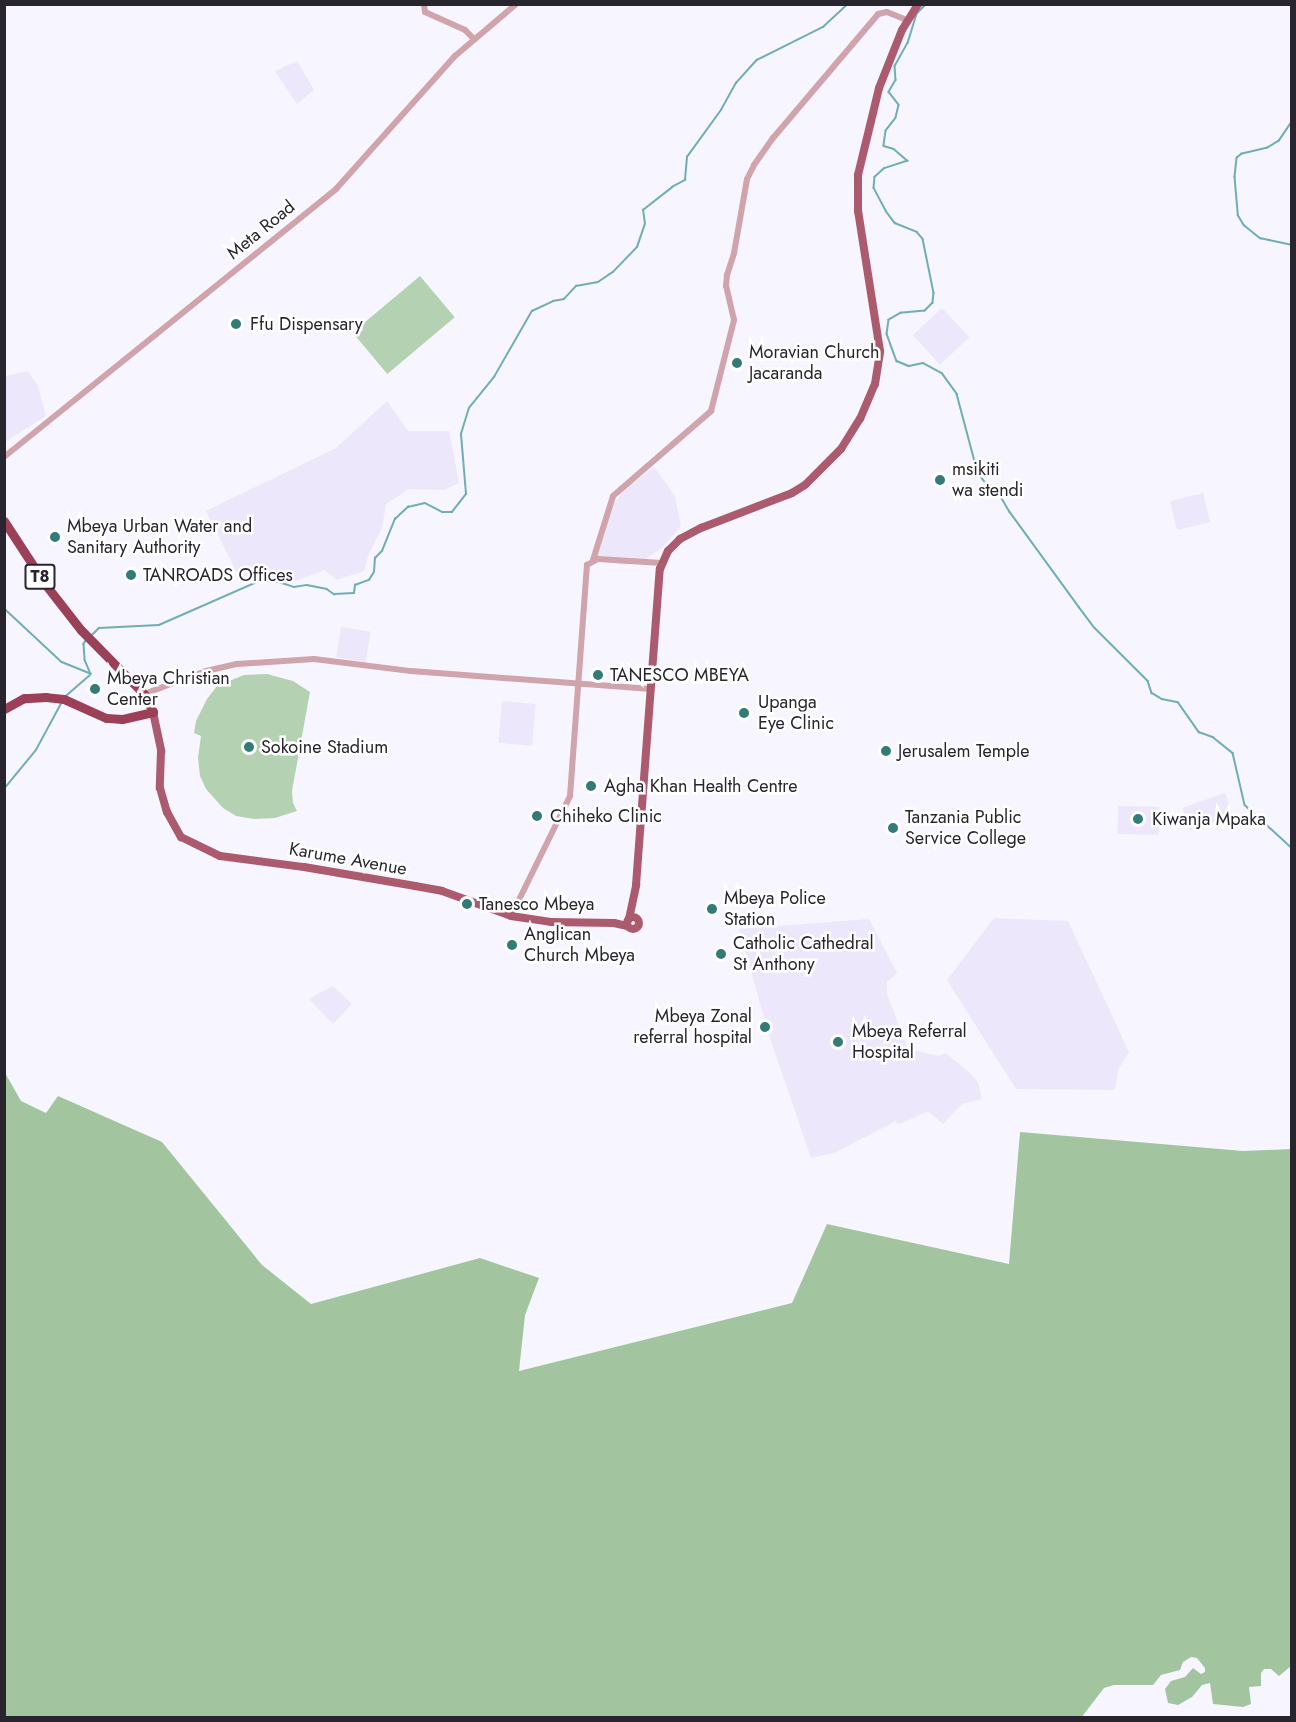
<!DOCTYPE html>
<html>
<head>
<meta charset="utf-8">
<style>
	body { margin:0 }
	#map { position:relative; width:1296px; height:1722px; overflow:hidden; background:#f7f5ff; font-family:Jost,sans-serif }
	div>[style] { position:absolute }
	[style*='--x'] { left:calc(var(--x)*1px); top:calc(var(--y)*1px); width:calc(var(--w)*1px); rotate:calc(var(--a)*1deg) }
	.built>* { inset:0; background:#ece7fb; transform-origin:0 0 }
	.green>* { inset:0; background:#b4d2b2; transform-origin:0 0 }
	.forest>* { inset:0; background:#a2c5a0 }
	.stream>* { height:1.5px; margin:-0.75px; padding:0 0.75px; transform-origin:0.75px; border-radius:0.75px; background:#70adb4 }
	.minor>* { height:6px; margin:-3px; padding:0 3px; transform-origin:3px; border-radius:3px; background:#d1a3ab }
	.major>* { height:8px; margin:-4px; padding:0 4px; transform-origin:4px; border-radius:4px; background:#ab5b6d }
	.major>.ring { margin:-4px; padding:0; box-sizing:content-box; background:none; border:8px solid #ab5b6d; border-radius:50% }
	.highway>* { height:9px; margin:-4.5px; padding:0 4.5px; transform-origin:4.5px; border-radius:4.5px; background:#9b4057 }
	.dots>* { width:16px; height:16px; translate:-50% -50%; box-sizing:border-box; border:3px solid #fff; border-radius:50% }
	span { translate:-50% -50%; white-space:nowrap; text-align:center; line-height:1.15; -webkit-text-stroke:5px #fff; paint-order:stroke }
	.shield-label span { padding:2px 4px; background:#fff; border:2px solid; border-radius:4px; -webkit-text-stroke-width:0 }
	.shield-label { font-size:16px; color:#28252e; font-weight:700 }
	.street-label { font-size:18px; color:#28252e }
	.poi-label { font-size:18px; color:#28252e }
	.left { translate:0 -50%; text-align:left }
	.right { translate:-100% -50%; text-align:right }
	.frame { position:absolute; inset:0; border:6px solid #28252e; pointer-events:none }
</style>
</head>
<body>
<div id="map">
	<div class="built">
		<div style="clip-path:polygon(297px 61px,314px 90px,297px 104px,275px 71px)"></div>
		<div style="left:942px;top:308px;width:40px;height:40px;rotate:47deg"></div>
		<div style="clip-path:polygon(28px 371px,38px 386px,46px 416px,5px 442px,5px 376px)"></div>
		<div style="clip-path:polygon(387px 401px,408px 431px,449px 431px,459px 483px,444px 490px,409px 489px,386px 504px,382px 528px,368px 556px,364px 571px,337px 580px,324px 570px,295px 581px,277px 574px,240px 579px,206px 511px,336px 448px)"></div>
		<div style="clip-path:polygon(654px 467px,675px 496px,681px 526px,663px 547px,640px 563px,621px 565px,597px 554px,610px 509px,626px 488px)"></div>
		<div style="left:1203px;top:493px;width:30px;height:34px;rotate:76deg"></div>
		<div style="left:341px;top:627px;width:30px;height:31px;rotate:9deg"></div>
		<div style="left:502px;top:701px;width:34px;height:42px;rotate:5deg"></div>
		<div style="left:1225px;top:793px;width:24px;height:45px;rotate:71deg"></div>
		<div style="left:1118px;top:806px;width:41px;height:28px;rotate:1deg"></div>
		<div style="clip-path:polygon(994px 918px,1068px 921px,1129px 1052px,1118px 1070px,1115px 1090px,1016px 1089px,947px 980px)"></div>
		<div style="clip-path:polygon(869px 919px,897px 973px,887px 982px,887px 994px,908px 1049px,939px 1056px,946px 1053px,970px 1073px,978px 1083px,982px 1099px,962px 1104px,943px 1124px,928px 1111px,905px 1122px,897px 1124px,896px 1121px,836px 1152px,811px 1158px,769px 1035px,739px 929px)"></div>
		<div style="clip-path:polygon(333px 986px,352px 1004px,333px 1024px,309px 999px)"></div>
	</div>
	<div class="green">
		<div style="left:420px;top:276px;width:54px;height:88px;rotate:50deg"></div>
		<div style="clip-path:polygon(267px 674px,293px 681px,310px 692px,292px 791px,293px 803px,297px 811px,275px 818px,254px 819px,236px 816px,223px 808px,206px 789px,200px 776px,198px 758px,201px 736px,194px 733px,196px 721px,207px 699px,217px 686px,244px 675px)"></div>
	</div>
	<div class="forest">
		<div style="clip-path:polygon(4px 1071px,21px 1101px,46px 1113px,58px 1096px,162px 1142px,262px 1265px,311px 1304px,480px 1258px,539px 1278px,525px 1315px,519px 1371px,792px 1303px,827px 1224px,1009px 1264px,1020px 1132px,1243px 1151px,1291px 1149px,1291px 1666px,1279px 1676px,1271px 1669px,1264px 1669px,1261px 1673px,1261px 1686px,1249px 1687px,1251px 1704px,1243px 1707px,1213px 1704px,1210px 1683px,1202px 1685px,1192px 1697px,1178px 1705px,1168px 1703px,1165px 1689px,1171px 1681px,1185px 1677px,1193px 1668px,1201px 1674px,1205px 1672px,1205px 1668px,1197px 1658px,1191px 1657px,1183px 1662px,1180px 1670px,1161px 1675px,1153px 1685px,1114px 1685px,1104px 1688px,1081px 1718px,5px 1717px)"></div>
	</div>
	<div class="stream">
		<div style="--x:927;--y:4;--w:14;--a:135"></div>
		<div style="--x:917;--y:14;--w:30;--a:107"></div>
		<div style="--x:908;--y:43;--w:26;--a:119"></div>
		<div style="--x:895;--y:66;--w:14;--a:86"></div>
		<div style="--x:896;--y:80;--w:14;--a:120"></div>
		<div style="--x:889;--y:92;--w:16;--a:52"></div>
		<div style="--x:899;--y:105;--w:13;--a:103"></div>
		<div style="--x:896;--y:118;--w:16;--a:128"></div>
		<div style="--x:886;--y:131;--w:15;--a:98"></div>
		<div style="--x:884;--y:146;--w:10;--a:17"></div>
		<div style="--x:894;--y:149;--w:18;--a:41"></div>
		<div style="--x:908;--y:161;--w:25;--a:162"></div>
		<div style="--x:884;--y:169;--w:12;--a:138"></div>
		<div style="--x:875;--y:177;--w:11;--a:95"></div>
		<div style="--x:874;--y:188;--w:26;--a:62"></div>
		<div style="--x:886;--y:211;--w:15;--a:53"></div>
		<div style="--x:895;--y:223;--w:24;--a:22"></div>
		<div style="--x:917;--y:232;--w:9;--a:49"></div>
		<div style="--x:923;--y:239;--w:55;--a:78.5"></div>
		<div style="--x:934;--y:293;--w:10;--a:96"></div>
		<div style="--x:933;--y:303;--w:11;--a:135"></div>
		<div style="--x:925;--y:311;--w:24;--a:175"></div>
		<div style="--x:901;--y:313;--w:14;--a:150"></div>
		<div style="--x:889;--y:320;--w:14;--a:98"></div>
		<div style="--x:887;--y:334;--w:29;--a:70"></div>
		<div style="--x:897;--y:361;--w:13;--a:23"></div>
		<div style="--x:909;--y:366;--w:14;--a:-12"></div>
		<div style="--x:923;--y:363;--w:21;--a:28"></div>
		<div style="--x:942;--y:373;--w:26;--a:54"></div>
		<div style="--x:957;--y:394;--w:82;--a:75.1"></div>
		<div style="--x:978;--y:473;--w:11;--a:52"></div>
		<div style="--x:985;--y:482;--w:13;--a:29"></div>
		<div style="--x:996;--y:488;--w:28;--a:60"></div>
		<div style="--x:1010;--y:512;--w:117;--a:54"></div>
		<div style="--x:1079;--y:607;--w:26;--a:53"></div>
		<div style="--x:1095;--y:628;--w:75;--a:45"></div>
		<div style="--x:1148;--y:681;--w:13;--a:72"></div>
		<div style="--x:1152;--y:693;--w:12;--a:31"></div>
		<div style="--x:1162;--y:699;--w:16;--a:11"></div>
		<div style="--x:1178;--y:702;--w:37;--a:55"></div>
		<div style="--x:1199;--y:732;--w:15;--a:20"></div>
		<div style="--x:1213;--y:737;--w:26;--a:39"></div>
		<div style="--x:1233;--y:753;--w:53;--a:77"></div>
		<div style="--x:1245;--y:805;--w:64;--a:42.5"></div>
		<div style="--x:1292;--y:122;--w:23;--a:124"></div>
		<div style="--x:1279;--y:141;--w:13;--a:148"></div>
		<div style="--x:1268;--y:148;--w:27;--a:167"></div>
		<div style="--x:1242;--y:154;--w:6;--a:141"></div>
		<div style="--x:1237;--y:158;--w:19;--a:96"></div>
		<div style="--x:1235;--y:177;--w:38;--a:85"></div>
		<div style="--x:1238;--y:215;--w:12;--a:59"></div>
		<div style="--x:1244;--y:225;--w:21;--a:39"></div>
		<div style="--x:1260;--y:238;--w:33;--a:12"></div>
		<div style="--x:4;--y:608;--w:79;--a:43"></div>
		<div style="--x:62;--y:662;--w:31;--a:22"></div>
		<div style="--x:91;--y:636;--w:11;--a:-45"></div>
		<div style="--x:99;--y:628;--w:60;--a:-2.9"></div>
		<div style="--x:159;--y:625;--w:109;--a:-23.7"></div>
		<div style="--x:259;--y:581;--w:20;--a:3"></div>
		<div style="--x:279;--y:582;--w:16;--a:18"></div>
		<div style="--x:294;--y:587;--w:13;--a:-9"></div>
		<div style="--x:307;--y:585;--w:20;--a:11"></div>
		<div style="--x:327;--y:589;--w:9;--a:36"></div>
		<div style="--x:334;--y:594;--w:20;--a:-3"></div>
		<div style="--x:354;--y:593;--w:8;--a:-83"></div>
		<div style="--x:355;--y:585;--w:15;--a:-20"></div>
		<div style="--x:369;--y:580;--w:9;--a:-58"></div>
		<div style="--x:374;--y:572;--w:14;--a:-86"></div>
		<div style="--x:375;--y:558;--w:10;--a:-45"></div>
		<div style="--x:382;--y:551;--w:35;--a:-68"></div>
		<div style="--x:395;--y:519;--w:18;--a:-43"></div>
		<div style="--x:408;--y:507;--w:17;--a:-13"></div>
		<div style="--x:425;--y:503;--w:20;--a:27"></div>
		<div style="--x:443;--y:512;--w:9;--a:0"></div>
		<div style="--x:452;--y:512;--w:23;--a:-52"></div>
		<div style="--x:466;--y:494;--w:60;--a:-94.8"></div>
		<div style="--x:461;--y:434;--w:27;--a:-73"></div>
		<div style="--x:469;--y:408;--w:40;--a:-51"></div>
		<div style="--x:494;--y:377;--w:76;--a:-60.1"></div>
		<div style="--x:532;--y:311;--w:23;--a:-25"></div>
		<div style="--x:553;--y:301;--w:11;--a:-10"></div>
		<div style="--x:564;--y:299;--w:18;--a:-47"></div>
		<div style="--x:576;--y:286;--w:22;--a:-10"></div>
		<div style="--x:598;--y:282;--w:18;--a:-34"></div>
		<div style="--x:613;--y:272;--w:35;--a:-46"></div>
		<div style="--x:637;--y:247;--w:24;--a:-71"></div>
		<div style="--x:645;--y:224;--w:14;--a:-98"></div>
		<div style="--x:643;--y:210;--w:37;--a:-38"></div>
		<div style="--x:672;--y:187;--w:15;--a:-28"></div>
		<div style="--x:685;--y:180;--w:23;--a:-85"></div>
		<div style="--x:687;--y:157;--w:58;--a:-54.1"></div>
		<div style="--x:721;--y:110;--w:31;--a:-61"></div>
		<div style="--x:736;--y:83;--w:31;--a:-48"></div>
		<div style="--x:757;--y:60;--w:74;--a:-26.6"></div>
		<div style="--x:823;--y:27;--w:34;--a:-43"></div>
		<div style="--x:86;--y:641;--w:4;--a:124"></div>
		<div style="--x:84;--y:644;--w:16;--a:86"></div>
		<div style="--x:85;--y:660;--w:15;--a:67"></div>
		<div style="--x:67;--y:695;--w:30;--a:-41"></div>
		<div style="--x:4;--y:789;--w:50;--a:-50.6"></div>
		<div style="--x:36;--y:750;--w:55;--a:-61.6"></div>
	</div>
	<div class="minor">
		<div style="--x:424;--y:4;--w:8;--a:83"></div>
		<div style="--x:425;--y:12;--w:44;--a:24.2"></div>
		<div style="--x:465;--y:30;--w:11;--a:45"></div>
		<div style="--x:4;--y:457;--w:427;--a:-38.9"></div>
		<div style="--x:336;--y:189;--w:178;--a:-48.2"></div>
		<div style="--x:455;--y:56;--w:80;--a:-40.4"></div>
		<div style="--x:593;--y:560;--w:67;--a:-72.6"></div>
		<div style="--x:613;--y:496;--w:130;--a:-40.9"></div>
		<div style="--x:711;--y:411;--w:94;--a:-75.8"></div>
		<div style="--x:734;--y:320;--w:35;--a:-103"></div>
		<div style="--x:726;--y:286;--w:11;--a:-85"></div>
		<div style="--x:727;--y:275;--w:23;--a:-72"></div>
		<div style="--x:734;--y:253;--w:75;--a:-80"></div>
		<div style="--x:747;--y:179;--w:16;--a:-63"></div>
		<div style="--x:754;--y:165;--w:33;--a:-55"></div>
		<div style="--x:773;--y:138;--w:162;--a:-49.7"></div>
		<div style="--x:878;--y:14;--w:9;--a:-13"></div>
		<div style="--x:887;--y:12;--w:22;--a:22"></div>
		<div style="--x:144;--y:694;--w:66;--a:-20.4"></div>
		<div style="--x:206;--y:671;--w:32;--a:-13"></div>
		<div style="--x:237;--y:664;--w:77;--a:-3.7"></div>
		<div style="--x:314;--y:659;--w:98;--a:7.1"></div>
		<div style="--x:411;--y:671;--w:241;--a:4.3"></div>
		<div style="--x:511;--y:916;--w:134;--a:-63.8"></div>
		<div style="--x:570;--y:796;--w:232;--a:-85.8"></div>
		<div style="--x:587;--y:565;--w:13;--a:-29"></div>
		<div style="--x:598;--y:559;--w:64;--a:3.6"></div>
	</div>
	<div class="major">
		<div style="--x:153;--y:712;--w:40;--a:78"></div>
		<div style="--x:161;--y:751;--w:37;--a:92"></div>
		<div style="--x:160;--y:788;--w:25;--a:74"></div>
		<div style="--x:167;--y:812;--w:29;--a:61"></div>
		<div style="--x:181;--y:837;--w:43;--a:26"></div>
		<div style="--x:220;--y:856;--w:85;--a:7.5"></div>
		<div style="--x:304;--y:867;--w:113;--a:9.7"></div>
		<div style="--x:415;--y:886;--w:27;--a:10"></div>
		<div style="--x:442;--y:891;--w:73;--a:19.9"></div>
		<div style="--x:511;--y:916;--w:40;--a:8.5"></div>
		<div style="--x:551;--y:922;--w:63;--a:0.9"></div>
		<div style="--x:614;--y:923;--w:13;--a:13"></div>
		<div class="ring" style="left:627px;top:917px;width:4px;height:4px"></div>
		<div style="--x:629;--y:919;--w:35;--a:-78"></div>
		<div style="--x:636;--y:885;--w:317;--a:-85.7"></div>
		<div style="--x:660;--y:569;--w:20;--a:-66"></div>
		<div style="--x:668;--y:551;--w:17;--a:-45"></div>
		<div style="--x:680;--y:539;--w:24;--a:-28"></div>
		<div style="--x:701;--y:528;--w:97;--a:-21"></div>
		<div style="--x:792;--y:493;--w:15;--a:-32"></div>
		<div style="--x:805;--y:485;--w:51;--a:-45"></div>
		<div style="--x:841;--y:449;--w:36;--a:-58"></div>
		<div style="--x:860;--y:419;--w:38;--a:-67"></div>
		<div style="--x:875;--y:384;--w:33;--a:-81"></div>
		<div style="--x:880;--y:351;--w:142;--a:-98.9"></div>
		<div style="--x:858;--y:211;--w:36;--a:-90"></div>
		<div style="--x:858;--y:175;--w:89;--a:-76.4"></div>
		<div style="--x:879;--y:88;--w:62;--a:-68.4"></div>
		<div style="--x:902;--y:30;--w:31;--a:-58"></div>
	</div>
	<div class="highway">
		<div style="--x:4;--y:521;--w:75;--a:56.9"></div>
		<div style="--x:45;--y:584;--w:58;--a:52"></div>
		<div style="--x:81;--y:630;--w:90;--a:45.5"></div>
		<div style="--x:144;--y:694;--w:20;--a:63"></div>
		<div style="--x:153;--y:712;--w:32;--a:167"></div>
		<div style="--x:122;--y:719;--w:16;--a:-176"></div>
		<div style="--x:106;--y:718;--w:46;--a:-155.7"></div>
		<div style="--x:64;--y:699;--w:18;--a:-174"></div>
		<div style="--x:46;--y:697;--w:22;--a:177"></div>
		<div style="--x:24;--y:698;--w:23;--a:151"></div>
	</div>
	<div class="dots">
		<div style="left:236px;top:324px;background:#337b76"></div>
		<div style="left:737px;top:363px;background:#337b76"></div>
		<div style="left:940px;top:480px;background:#337b76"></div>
		<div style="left:55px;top:537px;background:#337b76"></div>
		<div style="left:131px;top:575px;background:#337b76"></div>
		<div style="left:598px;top:675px;background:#337b76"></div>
		<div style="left:95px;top:689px;background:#337b76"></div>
		<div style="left:744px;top:713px;background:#337b76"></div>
		<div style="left:249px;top:747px;background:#337b76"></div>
		<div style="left:886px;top:751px;background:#337b76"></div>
		<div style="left:591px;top:786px;background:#337b76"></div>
		<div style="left:537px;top:816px;background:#337b76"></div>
		<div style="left:1138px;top:819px;background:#337b76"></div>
		<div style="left:893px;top:828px;background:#337b76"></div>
		<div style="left:467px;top:904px;background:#337b76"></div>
		<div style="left:712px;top:909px;background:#337b76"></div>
		<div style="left:512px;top:945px;background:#337b76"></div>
		<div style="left:721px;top:954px;background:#337b76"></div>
		<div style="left:765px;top:1027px;background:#337b76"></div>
		<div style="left:838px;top:1042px;background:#337b76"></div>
	</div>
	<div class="shield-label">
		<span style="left:40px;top:577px">T8</span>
	</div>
	<div class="street-label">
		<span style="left:261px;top:230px;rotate:-39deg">Meta Road</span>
		<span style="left:348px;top:859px;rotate:10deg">Karume Avenue</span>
	</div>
	<div class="poi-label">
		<span class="left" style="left:250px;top:324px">Ffu Dispensary</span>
		<span class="left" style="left:749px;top:363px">Moravian Church<br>Jacaranda</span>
		<span class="left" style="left:952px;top:480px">msikiti<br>wa stendi</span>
		<span class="left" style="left:67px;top:537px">Mbeya Urban Water and<br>Sanitary Authority</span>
		<span class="left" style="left:143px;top:575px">TANROADS Offices</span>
		<span class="left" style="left:610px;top:675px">TANESCO MBEYA</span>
		<span class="left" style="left:107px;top:689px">Mbeya Christian<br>Center</span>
		<span class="left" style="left:758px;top:713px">Upanga<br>Eye Clinic</span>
		<span class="left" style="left:261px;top:747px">Sokoine Stadium</span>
		<span class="left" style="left:898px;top:751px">Jerusalem Temple</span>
		<span class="left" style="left:604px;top:786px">Agha Khan Health Centre</span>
		<span class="left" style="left:550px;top:816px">Chiheko Clinic</span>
		<span class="left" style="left:905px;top:828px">Tanzania Public<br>Service College</span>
		<span class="left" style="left:1152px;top:819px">Kiwanja Mpaka</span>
		<span class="left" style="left:724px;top:909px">Mbeya Police<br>Station</span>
		<span class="left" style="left:479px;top:904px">Tanesco Mbeya</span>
		<span class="left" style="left:524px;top:945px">Anglican<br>Church Mbeya</span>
		<span class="left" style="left:733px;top:954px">Catholic Cathedral<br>St Anthony</span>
		<span class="right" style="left:752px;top:1027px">Mbeya Zonal<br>referral hospital</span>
		<span class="left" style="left:852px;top:1042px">Mbeya Referral<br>Hospital</span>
	</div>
	<div class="frame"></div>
</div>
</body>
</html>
